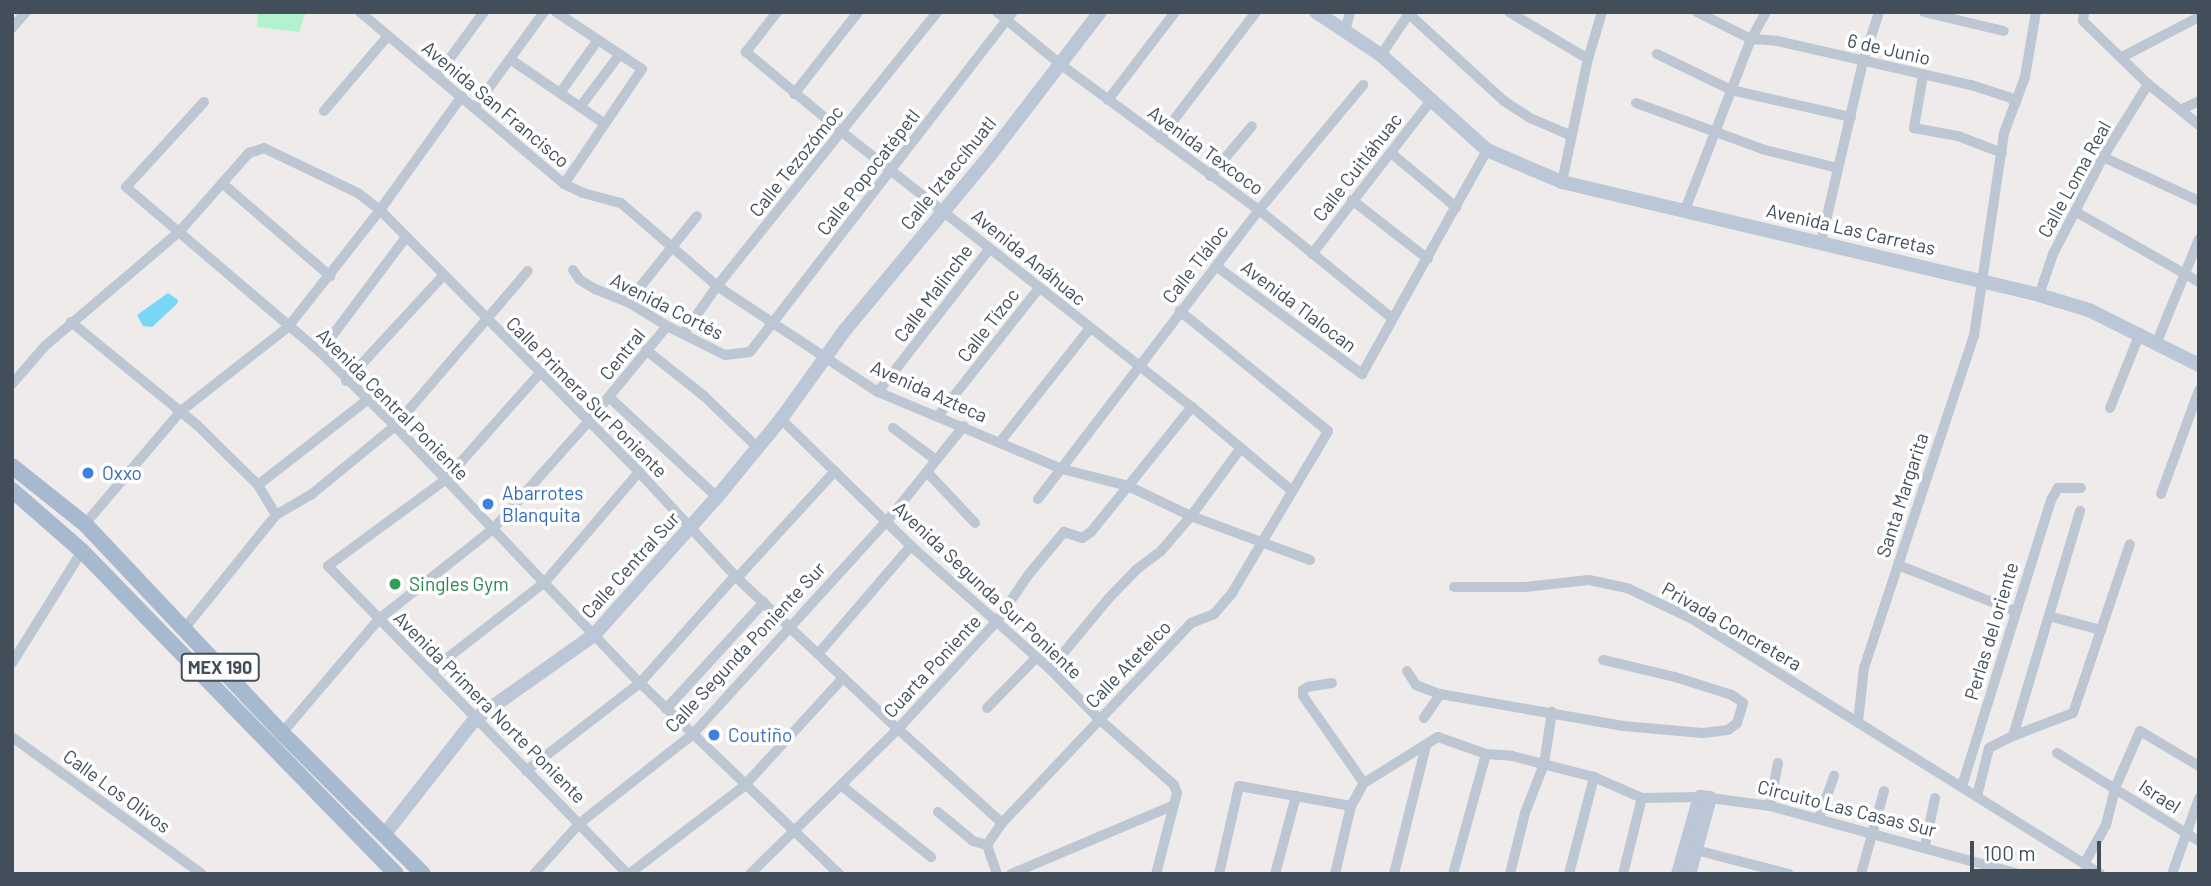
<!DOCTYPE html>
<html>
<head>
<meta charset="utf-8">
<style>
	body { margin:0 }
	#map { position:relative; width:2211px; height:886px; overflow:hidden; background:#efebeb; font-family:Barlow,sans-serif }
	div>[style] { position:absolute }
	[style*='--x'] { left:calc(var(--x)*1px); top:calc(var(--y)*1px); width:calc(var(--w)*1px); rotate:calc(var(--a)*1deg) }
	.green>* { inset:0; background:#b2f3ce }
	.water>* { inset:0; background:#7ad6f5 }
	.street>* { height:10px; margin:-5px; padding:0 5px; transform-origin:5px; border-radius:5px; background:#bcc7d3 }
	.secondary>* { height:14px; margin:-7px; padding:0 7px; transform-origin:7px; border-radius:7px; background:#bbc7d7 }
	.primary>* { height:16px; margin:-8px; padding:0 8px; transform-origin:8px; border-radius:8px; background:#a7b9ce }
	.dots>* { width:19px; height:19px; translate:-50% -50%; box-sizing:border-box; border:4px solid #fff; border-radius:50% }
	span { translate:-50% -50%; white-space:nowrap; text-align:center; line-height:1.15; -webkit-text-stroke:7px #fff; paint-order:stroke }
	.shield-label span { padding:2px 5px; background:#fff; border:2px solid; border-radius:5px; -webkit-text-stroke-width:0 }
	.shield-label { font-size:18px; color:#424e5a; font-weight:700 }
	.street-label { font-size:19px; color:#424e5a }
	.shop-label { font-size:19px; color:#366cbe }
	.left { translate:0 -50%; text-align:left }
	.leisure-label { font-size:19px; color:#27864d }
	.frame { position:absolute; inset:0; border:14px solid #424e5a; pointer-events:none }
	.scale { position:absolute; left:1970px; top:841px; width:131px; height:32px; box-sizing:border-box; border:4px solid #424e5a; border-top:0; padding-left:9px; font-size:21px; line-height:24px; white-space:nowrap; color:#424e5a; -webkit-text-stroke:5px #fff; paint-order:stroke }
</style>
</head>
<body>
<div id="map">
	<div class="green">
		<div style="clip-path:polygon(258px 12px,306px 12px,299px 32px,257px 27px)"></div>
	</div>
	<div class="water">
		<div style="clip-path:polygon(168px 293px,178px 300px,177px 304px,152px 327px,143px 326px,137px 315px)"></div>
	</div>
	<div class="street">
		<div style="--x:360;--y:12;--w:267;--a:40.1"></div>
		<div style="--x:564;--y:184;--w:21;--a:25"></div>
		<div style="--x:583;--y:193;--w:39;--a:15"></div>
		<div style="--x:621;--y:203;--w:127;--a:40.8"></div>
		<div style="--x:717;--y:286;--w:193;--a:33.4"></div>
		<div style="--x:878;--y:392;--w:199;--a:22.7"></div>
		<div style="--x:1062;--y:469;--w:68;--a:14.4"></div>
		<div style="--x:1128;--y:486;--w:70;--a:25.5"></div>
		<div style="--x:1191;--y:516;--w:127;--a:20.3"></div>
		<div style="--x:556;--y:12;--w:103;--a:33.5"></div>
		<div style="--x:642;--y:69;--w:139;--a:124.1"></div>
		<div style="--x:777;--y:12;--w:51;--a:127.8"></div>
		<div style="--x:746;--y:52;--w:125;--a:39.8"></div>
		<div style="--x:842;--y:132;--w:445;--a:38.2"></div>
		<div style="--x:1192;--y:407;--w:129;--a:40"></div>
		<div style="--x:997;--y:12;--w:82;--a:39.5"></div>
		<div style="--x:1060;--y:64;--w:247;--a:36.3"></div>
		<div style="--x:1259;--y:210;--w:171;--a:39.1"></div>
		<div style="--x:1509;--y:12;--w:92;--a:30.7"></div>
		<div style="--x:1697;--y:12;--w:60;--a:26.6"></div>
		<div style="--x:1751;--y:39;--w:26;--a:4"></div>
		<div style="--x:1777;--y:41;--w:199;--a:12.8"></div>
		<div style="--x:1971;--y:85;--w:40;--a:18"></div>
		<div style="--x:2009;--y:97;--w:9;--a:41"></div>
		<div style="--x:1924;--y:12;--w:82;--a:13.4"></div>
		<div style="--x:2084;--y:12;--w:9;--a:96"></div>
		<div style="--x:2083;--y:21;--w:91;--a:44.1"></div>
		<div style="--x:2148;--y:84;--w:65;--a:38.8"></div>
		<div style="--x:1409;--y:14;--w:129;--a:42.5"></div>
		<div style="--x:1504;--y:101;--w:31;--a:33"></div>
		<div style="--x:1530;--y:118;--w:43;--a:23"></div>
		<div style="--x:12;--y:28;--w:21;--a:-49"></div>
		<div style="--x:1345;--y:31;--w:20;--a:-75"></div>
		<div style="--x:1657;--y:54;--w:82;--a:25.9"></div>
		<div style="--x:1731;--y:90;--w:123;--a:12.7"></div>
		<div style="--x:1381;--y:55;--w:52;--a:-56"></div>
		<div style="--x:2122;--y:57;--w:87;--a:-27.5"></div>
		<div style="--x:510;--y:59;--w:115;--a:34.4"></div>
		<div style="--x:1923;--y:75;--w:54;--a:99.6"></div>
		<div style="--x:1914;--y:128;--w:45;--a:10.3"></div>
		<div style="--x:1958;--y:136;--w:47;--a:21.1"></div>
		<div style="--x:437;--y:76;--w:79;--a:-53.7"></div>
		<div style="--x:560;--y:93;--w:65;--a:-54.4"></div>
		<div style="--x:794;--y:94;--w:104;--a:-52"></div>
		<div style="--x:1108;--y:100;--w:111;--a:-52.7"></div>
		<div style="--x:204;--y:102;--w:115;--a:132.5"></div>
		<div style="--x:126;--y:187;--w:255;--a:40.4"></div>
		<div style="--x:320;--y:352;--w:105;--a:44.6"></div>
		<div style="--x:395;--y:426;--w:355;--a:46.4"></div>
		<div style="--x:640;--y:683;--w:276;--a:43.8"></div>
		<div style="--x:1636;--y:103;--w:137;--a:20"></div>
		<div style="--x:1765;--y:150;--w:75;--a:13.9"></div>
		<div style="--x:475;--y:107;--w:117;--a:-54"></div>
		<div style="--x:580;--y:107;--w:66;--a:-53"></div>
		<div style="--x:2182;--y:109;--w:19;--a:-25"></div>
		<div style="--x:324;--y:111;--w:97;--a:-49.6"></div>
		<div style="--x:1160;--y:138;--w:158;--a:-52.7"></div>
		<div style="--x:1391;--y:153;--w:85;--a:39.7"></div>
		<div style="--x:2103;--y:157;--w:106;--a:24.6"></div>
		<div style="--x:1210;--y:176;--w:65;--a:-50"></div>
		<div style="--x:1562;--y:182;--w:126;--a:-78.1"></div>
		<div style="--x:1588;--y:59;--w:49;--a:-73.4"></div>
		<div style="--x:222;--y:183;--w:143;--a:40.7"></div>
		<div style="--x:1352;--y:200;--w:96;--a:37.8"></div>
		<div style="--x:1685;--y:210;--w:183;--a:-68.9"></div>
		<div style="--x:1751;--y:39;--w:31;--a:-61"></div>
		<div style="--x:2076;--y:212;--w:142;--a:29.6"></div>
		<div style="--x:1821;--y:242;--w:186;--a:-76.9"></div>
		<div style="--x:1863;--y:61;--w:52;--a:-71.9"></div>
		<div style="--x:1312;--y:254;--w:192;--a:-52.2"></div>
		<div style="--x:1216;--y:266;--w:182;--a:36.5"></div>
		<div style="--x:1362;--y:374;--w:257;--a:-60.8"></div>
		<div style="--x:573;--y:270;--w:12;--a:55"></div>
		<div style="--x:580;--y:280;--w:17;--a:31"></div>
		<div style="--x:595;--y:289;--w:35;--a:22"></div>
		<div style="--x:628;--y:302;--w:46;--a:31.6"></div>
		<div style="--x:667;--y:326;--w:65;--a:26.6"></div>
		<div style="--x:725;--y:355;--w:25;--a:-7"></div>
		<div style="--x:750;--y:352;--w:430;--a:-52.3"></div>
		<div style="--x:2039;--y:295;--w:43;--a:-71.1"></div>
		<div style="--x:2053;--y:254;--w:109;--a:-62.7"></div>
		<div style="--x:2103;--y:157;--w:86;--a:-58.3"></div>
		<div style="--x:628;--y:302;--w:110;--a:-51.3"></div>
		<div style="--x:71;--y:322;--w:163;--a:39.3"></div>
		<div style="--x:197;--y:425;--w:86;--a:44.5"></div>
		<div style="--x:258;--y:485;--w:35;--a:59"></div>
		<div style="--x:684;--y:333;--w:57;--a:-54.9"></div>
		<div style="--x:717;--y:286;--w:351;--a:-51.2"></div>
		<div style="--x:2156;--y:344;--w:113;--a:-67.7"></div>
		<div style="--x:646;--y:350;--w:74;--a:38.4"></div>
		<div style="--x:704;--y:396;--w:75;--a:43.9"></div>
		<div style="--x:320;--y:352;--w:144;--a:-53.2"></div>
		<div style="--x:540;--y:373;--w:143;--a:131.6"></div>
		<div style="--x:445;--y:480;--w:145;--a:143.7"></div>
		<div style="--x:328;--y:566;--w:429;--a:45.8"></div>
		<div style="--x:346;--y:381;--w:143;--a:-47.3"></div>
		<div style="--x:12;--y:384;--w:50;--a:-49"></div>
		<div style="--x:45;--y:346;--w:176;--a:-40.4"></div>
		<div style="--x:179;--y:232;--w:106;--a:-48.5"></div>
		<div style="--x:249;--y:153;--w:16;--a:-18"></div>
		<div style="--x:264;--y:148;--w:104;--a:25.6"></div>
		<div style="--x:358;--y:193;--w:28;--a:38"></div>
		<div style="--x:380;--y:210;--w:368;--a:45.3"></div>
		<div style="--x:639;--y:472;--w:144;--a:47.2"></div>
		<div style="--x:737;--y:578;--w:221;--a:43.2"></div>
		<div style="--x:898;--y:729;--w:140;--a:42.1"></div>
		<div style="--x:878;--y:392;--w:182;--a:-52.1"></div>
		<div style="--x:609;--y:397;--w:147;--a:42.8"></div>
		<div style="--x:2110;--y:408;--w:81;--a:-68.2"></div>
		<div style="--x:938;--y:416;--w:163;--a:-51.7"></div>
		<div style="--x:781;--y:419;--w:182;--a:44.3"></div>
		<div style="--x:911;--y:546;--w:186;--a:41.5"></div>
		<div style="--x:1050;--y:669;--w:70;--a:45.6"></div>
		<div style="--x:1099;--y:719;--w:100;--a:41.3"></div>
		<div style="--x:1174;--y:785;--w:9;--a:69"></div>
		<div style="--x:1177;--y:793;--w:84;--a:104.5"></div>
		<div style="--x:893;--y:428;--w:54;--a:36.7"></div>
		<div style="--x:1000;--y:442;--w:145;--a:-51.7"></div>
		<div style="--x:927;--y:472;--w:70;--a:46.7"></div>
		<div style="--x:258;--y:485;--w:138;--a:-37.9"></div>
		<div style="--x:2161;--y:494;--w:111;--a:-69.9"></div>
		<div style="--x:1038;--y:499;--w:364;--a:-52.6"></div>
		<div style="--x:1259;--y:210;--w:163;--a:-50.2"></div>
		<div style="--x:85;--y:524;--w:148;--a:-49.7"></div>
		<div style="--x:181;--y:411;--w:136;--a:-38.1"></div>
		<div style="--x:288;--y:327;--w:149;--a:-51.8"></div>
		<div style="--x:380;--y:210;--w:140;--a:-54.3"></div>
		<div style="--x:1898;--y:565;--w:126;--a:21.5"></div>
		<div style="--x:737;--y:578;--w:145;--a:-47.5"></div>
		<div style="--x:1454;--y:587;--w:71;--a:0"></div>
		<div style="--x:1525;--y:587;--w:64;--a:-6.2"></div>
		<div style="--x:1589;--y:580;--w:39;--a:12"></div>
		<div style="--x:1627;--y:588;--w:74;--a:25.5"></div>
		<div style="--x:1694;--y:620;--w:479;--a:32"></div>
		<div style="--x:2049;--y:616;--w:54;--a:15.1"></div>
		<div style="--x:184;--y:629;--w:146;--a:-51.1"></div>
		<div style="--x:276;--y:515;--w:42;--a:-30.3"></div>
		<div style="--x:312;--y:494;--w:107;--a:-39.3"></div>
		<div style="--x:395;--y:426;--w:204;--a:-49.4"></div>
		<div style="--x:818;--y:654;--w:143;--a:-49.3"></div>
		<div style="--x:12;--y:663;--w:132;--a:-58"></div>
		<div style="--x:1050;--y:669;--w:92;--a:-50.3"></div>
		<div style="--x:1109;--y:598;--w:40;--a:-46"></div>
		<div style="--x:1137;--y:569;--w:30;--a:-37"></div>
		<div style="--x:1161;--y:551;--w:46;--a:-49.4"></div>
		<div style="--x:1191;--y:516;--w:84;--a:-53.7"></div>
		<div style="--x:432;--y:670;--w:143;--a:-37.9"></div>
		<div style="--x:545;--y:582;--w:145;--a:-49.5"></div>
		<div style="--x:1407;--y:671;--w:17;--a:57"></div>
		<div style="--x:1416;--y:685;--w:26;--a:21"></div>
		<div style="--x:1440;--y:694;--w:186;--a:9.9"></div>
		<div style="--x:1623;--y:726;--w:80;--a:5"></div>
		<div style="--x:1703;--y:733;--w:25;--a:-7"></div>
		<div style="--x:1728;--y:730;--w:11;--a:-38"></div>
		<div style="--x:1737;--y:723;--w:21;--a:-73"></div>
		<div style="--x:1743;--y:703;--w:14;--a:-144"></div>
		<div style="--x:1732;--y:695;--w:60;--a:-162.5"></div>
		<div style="--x:1675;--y:677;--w:74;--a:-166.7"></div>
		<div style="--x:1332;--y:683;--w:24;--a:171"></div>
		<div style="--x:1308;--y:687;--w:6;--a:149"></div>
		<div style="--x:1303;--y:690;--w:6;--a:90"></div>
		<div style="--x:1303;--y:696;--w:106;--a:55"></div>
		<div style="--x:987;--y:708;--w:70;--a:-45.6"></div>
		<div style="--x:666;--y:709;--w:145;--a:-47.5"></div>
		<div style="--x:1424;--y:718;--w:29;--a:-56"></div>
		<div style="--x:1858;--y:722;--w:54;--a:-83.7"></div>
		<div style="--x:1864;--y:668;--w:350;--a:-71.7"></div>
		<div style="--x:1974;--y:336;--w:205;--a:-81.6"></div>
		<div style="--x:2004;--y:133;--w:60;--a:-69.4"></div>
		<div style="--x:2025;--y:77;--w:66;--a:-80.4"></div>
		<div style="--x:282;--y:733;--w:150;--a:-49.6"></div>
		<div style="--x:379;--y:619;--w:145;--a:-38.3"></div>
		<div style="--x:493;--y:529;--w:143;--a:-48.4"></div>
		<div style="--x:588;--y:422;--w:124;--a:-50.5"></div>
		<div style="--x:2013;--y:736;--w:64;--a:-21"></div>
		<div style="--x:2073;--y:713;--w:178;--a:-71.4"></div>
		<div style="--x:12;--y:737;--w:234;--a:35.8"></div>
		<div style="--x:2057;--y:753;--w:167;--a:31.8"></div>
		<div style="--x:526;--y:771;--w:144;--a:-37.7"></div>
		<div style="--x:640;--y:683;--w:143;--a:-48.4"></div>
		<div style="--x:842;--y:786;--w:114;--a:38.6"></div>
		<div style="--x:1962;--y:786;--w:300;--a:-72.7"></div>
		<div style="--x:2051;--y:500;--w:14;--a:-60"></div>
		<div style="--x:2058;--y:488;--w:23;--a:0"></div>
		<div style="--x:1977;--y:796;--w:49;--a:-76"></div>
		<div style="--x:1989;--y:748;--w:27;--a:-27"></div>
		<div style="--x:2013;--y:736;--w:235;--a:-73.4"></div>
		<div style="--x:1710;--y:798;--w:61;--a:7.6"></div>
		<div style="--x:1770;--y:806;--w:258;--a:15.3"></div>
		<div style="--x:1770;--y:806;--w:44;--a:-79.5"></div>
		<div style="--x:938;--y:812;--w:45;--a:39.6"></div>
		<div style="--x:973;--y:841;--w:15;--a:16"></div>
		<div style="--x:1819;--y:818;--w:45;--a:-70.3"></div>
		<div style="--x:987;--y:845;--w:27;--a:-56"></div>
		<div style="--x:1002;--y:823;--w:275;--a:-46.6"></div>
		<div style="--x:1191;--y:623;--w:25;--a:-21"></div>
		<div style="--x:1214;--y:614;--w:28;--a:-49"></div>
		<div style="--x:1232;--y:593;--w:188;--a:-59.3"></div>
		<div style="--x:1328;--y:431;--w:191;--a:-141"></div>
		<div style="--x:987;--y:845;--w:31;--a:71"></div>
		<div style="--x:1925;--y:846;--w:49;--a:-78.2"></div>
		<div style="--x:1692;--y:849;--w:100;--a:14.5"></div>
		<div style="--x:2084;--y:864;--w:45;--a:-60.6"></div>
		<div style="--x:2106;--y:825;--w:38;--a:-76"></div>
		<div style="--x:2115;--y:788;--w:62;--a:-66.3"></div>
		<div style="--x:2140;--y:731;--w:69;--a:30.7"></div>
		<div style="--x:534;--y:874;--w:69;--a:-48"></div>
		<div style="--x:580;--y:823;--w:144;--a:-38.2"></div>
		<div style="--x:693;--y:734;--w:288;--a:-47.7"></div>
		<div style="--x:887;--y:521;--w:122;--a:-51"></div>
		<div style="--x:629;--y:874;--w:145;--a:-37.4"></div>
		<div style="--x:744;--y:786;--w:147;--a:-47.5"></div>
		<div style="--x:750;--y:874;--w:207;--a:-44.4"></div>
		<div style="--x:898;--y:729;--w:145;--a:-47.5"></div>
		<div style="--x:996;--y:622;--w:58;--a:-55.5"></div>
		<div style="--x:1029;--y:574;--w:55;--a:-50.2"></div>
		<div style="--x:1064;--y:532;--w:19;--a:18"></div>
		<div style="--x:1082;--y:538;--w:11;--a:-34"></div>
		<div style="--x:1091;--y:532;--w:161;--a:-51.1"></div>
		<div style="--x:1011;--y:874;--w:177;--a:-22.9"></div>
		<div style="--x:1219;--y:874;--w:90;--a:-77.2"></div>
		<div style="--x:1239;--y:786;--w:114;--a:10.1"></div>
		<div style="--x:1275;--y:874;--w:81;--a:-74.9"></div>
		<div style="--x:1335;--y:874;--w:70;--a:-76.8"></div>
		<div style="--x:1351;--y:806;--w:26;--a:-61"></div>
		<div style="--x:1364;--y:783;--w:87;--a:-31.9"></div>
		<div style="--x:1438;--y:737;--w:51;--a:19.5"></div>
		<div style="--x:1486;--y:754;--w:26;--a:4"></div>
		<div style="--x:1512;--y:756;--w:85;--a:14.4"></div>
		<div style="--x:1594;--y:777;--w:52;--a:23.6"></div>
		<div style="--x:1642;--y:798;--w:58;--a:-1"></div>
		<div style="--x:1394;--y:874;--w:132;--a:-76"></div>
		<div style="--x:1453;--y:874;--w:124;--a:-74.6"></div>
		<div style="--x:1510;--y:874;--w:63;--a:-76.2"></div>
		<div style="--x:1525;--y:813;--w:53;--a:-68.8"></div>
		<div style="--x:1544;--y:764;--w:53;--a:-81.3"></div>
		<div style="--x:1569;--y:874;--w:100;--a:-75.5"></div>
		<div style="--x:1623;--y:874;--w:78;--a:-76"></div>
		<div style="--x:1861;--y:874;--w:86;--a:-74.5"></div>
		<div style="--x:2172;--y:874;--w:81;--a:-70.4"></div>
	</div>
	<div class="secondary">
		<div style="--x:1316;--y:12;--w:78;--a:33.5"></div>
		<div style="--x:1381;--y:55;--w:142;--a:41.9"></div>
		<div style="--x:1487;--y:150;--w:82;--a:23.1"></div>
		<div style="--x:1562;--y:182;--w:490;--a:13.3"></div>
		<div style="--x:2039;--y:295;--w:52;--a:16.7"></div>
		<div style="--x:2089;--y:310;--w:123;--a:26.6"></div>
		<div style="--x:384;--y:835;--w:147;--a:-51.9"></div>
		<div style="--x:475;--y:719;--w:146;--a:-35.2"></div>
		<div style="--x:594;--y:635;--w:185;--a:-48.3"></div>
		<div style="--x:717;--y:497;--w:101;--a:-50.6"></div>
		<div style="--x:781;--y:419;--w:110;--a:-54.3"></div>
		<div style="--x:845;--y:330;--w:229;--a:-50.3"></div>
		<div style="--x:991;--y:154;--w:179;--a:-52.5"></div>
		<div style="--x:1678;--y:874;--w:80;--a:-74.1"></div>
		<div style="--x:1700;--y:797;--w:10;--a:6"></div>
		<div style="--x:1710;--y:798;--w:79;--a:105.4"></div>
	</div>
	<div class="primary">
		<div style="--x:12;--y:466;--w:93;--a:38.5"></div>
		<div style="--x:85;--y:524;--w:287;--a:46.7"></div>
		<div style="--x:282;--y:733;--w:199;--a:45"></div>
		<div style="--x:12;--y:490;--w:93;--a:41.1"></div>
		<div style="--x:82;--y:551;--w:450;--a:45.8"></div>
	</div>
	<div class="dots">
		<div style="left:88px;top:473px;background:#3f7fe0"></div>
		<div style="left:488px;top:504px;background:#3f7fe0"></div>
		<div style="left:395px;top:584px;background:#2e9e5b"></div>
		<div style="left:714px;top:735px;background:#3f7fe0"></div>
	</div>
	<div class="shield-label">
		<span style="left:220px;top:667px">MEX 190</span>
	</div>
	<div class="street-label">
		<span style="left:1889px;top:49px;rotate:13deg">6 de Junio</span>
		<span style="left:496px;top:104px;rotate:40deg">Avenida San Francisco</span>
		<span style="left:1206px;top:150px;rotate:36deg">Avenida Texcoco</span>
		<span style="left:796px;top:161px;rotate:-51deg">Calle Tezozómoc</span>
		<span style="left:1357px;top:167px;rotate:-52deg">Calle Cuitláhuac</span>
		<span style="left:868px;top:172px;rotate:-52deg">Calle Popocatépetl</span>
		<span style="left:948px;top:173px;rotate:-51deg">Calle Iztaccíhuatl</span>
		<span style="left:2074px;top:179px;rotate:-61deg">Calle Loma Real</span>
		<span style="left:1851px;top:229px;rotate:13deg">Avenida Las Carretas</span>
		<span style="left:1029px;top:257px;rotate:39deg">Avenida Anáhuac</span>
		<span style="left:1195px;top:264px;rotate:-52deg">Calle Tláloc</span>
		<span style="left:933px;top:293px;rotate:-53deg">Calle Malinche</span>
		<span style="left:667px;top:306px;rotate:27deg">Avenida Cortés</span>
		<span style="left:1299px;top:306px;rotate:37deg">Avenida Tlalocan</span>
		<span style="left:988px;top:325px;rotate:-52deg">Calle Tízoc</span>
		<span style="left:622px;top:354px;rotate:-51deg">Central</span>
		<span style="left:929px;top:391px;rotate:24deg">Avenida Azteca</span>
		<span style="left:587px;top:397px;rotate:45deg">Calle Primera Sur Poniente</span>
		<span style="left:393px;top:404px;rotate:45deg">Avenida Central Poniente</span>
		<span style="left:1902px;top:495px;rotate:-72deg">Santa Margarita</span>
		<span style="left:630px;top:565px;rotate:-48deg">Calle Central Sur</span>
		<span style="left:988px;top:590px;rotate:43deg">Avenida Segunda Sur Poniente</span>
		<span style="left:1732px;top:626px;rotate:30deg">Privada Concretera</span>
		<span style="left:1991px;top:631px;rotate:-73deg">Perlas del oriente</span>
		<span style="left:745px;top:647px;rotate:-47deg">Calle Segunda Poniente Sur</span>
		<span style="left:1128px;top:664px;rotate:-46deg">Calle Atetelco</span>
		<span style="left:932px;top:666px;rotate:-47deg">Cuarta Poniente</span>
		<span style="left:490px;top:707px;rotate:45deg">Avenida Primera Norte Poniente</span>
		<span style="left:117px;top:791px;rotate:36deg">Calle Los Olivos</span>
		<span style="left:2160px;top:796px;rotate:33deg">Israel</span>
		<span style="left:1847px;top:808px;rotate:14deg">Circuito Las Casas Sur</span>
	</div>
	<div class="shop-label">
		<span class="left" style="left:102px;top:473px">Oxxo</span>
		<span class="left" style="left:502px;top:504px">Abarrotes<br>Blanquita</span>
		<span class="left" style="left:728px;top:735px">Coutiño</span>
	</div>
	<div class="leisure-label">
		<span class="left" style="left:409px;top:584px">Singles Gym</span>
	</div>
	<div class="frame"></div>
	<div class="scale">100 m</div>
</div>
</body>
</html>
